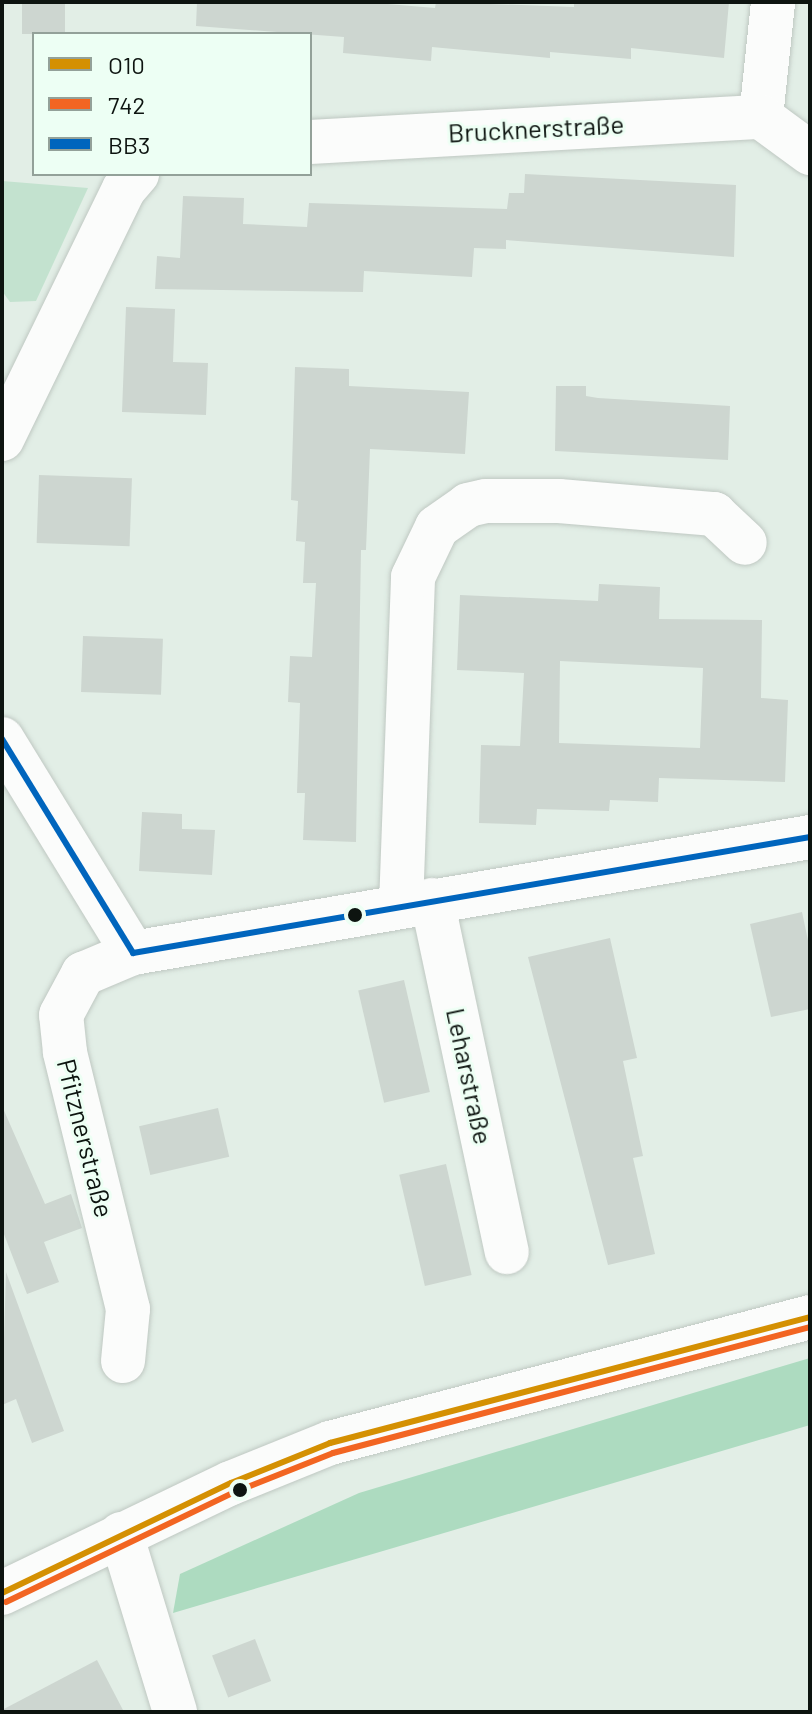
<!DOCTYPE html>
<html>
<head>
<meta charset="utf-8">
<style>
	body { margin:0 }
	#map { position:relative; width:812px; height:1714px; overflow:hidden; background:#e2eee6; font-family:Barlow,sans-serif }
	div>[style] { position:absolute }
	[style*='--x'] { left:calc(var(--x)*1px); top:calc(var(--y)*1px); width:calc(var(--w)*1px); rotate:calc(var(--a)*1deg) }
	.green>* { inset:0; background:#c3e2cf }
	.forest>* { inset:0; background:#addbc0 }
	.building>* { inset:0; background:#cdd6d0; transform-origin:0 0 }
	.roads { filter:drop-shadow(0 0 2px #bfc8c2) drop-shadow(0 0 2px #bfc8c2) }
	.minor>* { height:44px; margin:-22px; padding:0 22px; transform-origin:22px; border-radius:22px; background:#fbfcfb }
	.bus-1>* { height:6px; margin:-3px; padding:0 3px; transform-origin:3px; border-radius:3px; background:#d49002 }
	.bus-2>* { height:6px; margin:-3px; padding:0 3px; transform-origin:3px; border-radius:3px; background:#f26522 }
	.bus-3>* { height:6px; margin:-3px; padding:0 3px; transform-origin:3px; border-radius:3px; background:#0065bd }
	.dots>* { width:22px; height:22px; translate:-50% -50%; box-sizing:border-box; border:4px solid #edfff4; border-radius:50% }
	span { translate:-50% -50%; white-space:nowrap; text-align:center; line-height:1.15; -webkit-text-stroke:6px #edfff4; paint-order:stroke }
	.street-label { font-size:26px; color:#0d1410 }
	.frame { position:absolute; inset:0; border:4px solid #0d1410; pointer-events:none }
	.legend { position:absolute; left:32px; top:32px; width:280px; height:144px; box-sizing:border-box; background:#edfff4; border:2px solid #93a199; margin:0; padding:10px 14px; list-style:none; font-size:24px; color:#0d1410 }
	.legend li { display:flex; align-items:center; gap:16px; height:40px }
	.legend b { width:40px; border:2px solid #93a199 }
</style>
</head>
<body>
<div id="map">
	<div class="green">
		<div style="clip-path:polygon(2px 181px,88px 188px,36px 301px,10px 302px,2px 291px)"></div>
	</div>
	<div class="forest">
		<div style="clip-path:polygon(810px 1358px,810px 1425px,173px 1613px,180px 1574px,359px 1493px)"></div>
	</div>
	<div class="building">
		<div style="left:22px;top:2px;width:43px;height:32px"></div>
		<div style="clip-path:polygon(197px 2px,364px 2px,435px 8px,436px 2px,574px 7px,574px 2px,729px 2px,724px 58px,631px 48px,631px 59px,550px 52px,550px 58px,432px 47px,431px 61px,343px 53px,344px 37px,196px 26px)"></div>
		<div style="clip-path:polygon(525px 174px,736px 185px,734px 257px,506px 240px,506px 249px,474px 248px,472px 277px,364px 271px,363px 292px,155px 289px,157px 256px,180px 258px,183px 196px,244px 198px,243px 224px,307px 227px,309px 203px,507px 209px,509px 193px,524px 193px)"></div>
		<div style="clip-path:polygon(126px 307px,175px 309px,173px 362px,208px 363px,206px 415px,122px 412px)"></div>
		<div style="clip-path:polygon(295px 367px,349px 369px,349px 386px,469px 392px,465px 454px,370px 449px,366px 550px,361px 550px,356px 842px,303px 840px,305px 793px,297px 793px,300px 703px,288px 702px,290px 656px,312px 657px,316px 583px,303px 583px,305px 542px,296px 541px,298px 501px,291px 500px)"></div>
		<div style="clip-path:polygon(556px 386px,586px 386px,586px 396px,598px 398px,730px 406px,728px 460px,555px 451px)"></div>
		<div style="left:39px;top:475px;width:93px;height:68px;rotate:2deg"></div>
		<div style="clip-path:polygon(evenodd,599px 584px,660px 587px,659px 619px,762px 620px,761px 698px,788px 700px,785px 782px,659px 778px,658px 802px,610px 800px,609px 811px,537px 809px,536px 825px,479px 823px,481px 745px,520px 746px,524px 673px,457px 670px,460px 595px,598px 601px,599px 584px,560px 661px,703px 668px,700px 748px,559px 743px,560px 661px)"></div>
		<div style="left:83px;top:636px;width:80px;height:56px;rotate:2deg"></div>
		<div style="clip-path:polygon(142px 812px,182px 814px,182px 829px,215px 830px,212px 875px,139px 871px)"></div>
		<div style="clip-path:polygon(802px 912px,810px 950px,810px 1009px,771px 1017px,750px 924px)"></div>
		<div style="clip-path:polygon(610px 938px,637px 1058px,623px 1061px,643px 1156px,633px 1158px,655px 1254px,608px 1265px,528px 957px)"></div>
		<div style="left:404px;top:980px;width:115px;height:47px;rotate:77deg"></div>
		<div style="clip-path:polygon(2px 1106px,45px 1204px,71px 1194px,82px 1228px,44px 1242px,59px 1282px,27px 1294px,2px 1229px)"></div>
		<div style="left:218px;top:1108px;width:50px;height:81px;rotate:77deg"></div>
		<div style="left:446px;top:1164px;width:114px;height:48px;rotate:77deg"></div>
		<div style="clip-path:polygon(6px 1272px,64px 1431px,32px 1443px,16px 1399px,2px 1405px)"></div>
		<div style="left:255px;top:1639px;width:45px;height:46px;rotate:69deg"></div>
		<div style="clip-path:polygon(97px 1660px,124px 1712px,2px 1712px,2px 1710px)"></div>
	</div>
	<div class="roads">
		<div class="minor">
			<div style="--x:761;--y:117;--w:116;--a:-84"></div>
			<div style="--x:310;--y:142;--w:452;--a:-3.2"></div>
			<div style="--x:761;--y:117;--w:61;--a:36.3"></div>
			<div style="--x:2;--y:439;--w:278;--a:-64"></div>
			<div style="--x:124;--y:189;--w:20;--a:-49"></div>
			<div style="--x:2;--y:739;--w:251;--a:58.5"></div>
			<div style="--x:133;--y:953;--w:687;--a:-9.72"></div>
			<div style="--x:432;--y:900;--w:360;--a:78"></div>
			<div style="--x:401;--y:906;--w:329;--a:-87.9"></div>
			<div style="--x:413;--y:577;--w:55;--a:-64.4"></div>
			<div style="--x:437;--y:527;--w:38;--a:-35"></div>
			<div style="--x:468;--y:505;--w:18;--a:-13"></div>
			<div style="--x:486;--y:501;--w:73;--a:0"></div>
			<div style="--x:559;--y:501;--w:156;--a:4.8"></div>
			<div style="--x:714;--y:514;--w:42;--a:43.1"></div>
			<div style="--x:123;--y:1361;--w:52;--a:-84.5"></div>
			<div style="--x:128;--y:1309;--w:265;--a:-103.8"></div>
			<div style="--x:65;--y:1052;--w:37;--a:-96"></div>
			<div style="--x:61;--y:1015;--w:47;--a:-61.8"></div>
			<div style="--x:83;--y:974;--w:54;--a:-22.8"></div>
			<div style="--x:121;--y:1534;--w:186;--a:73.1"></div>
			<div style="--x:2;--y:1593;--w:254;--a:-25.7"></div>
			<div style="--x:231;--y:1483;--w:107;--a:-22"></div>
			<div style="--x:330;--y:1443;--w:496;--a:-14.7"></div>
		</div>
	</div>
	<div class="bus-1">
		<div style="--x:2;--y:1593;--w:254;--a:-25.7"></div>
		<div style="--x:231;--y:1483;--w:107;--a:-22"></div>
		<div style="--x:330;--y:1443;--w:496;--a:-14.7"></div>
	</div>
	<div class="bus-2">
		<div style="--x:6;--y:1602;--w:254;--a:-25.7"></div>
		<div style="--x:235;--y:1492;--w:105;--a:-21.7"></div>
		<div style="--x:333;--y:1453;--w:493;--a:-14.8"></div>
	</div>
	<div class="bus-3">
		<div style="--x:2;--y:739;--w:251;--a:58.5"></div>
		<div style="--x:133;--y:953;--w:687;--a:-9.72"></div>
	</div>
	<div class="dots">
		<div style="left:355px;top:915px;background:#0d1410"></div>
		<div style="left:240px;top:1490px;background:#0d1410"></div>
	</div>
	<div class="street-label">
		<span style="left:536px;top:128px;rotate:-3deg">Brucknerstraße</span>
		<span style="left:470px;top:1076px;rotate:78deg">Leharstraße</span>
		<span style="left:86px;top:1138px;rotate:76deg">Pfitznerstraße</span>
	</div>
	<div class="frame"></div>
	<ul class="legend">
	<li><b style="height:10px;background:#d49002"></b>O10</li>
	<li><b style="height:10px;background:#f26522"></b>742</li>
	<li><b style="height:10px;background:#0065bd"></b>BB3</li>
	</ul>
</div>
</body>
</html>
